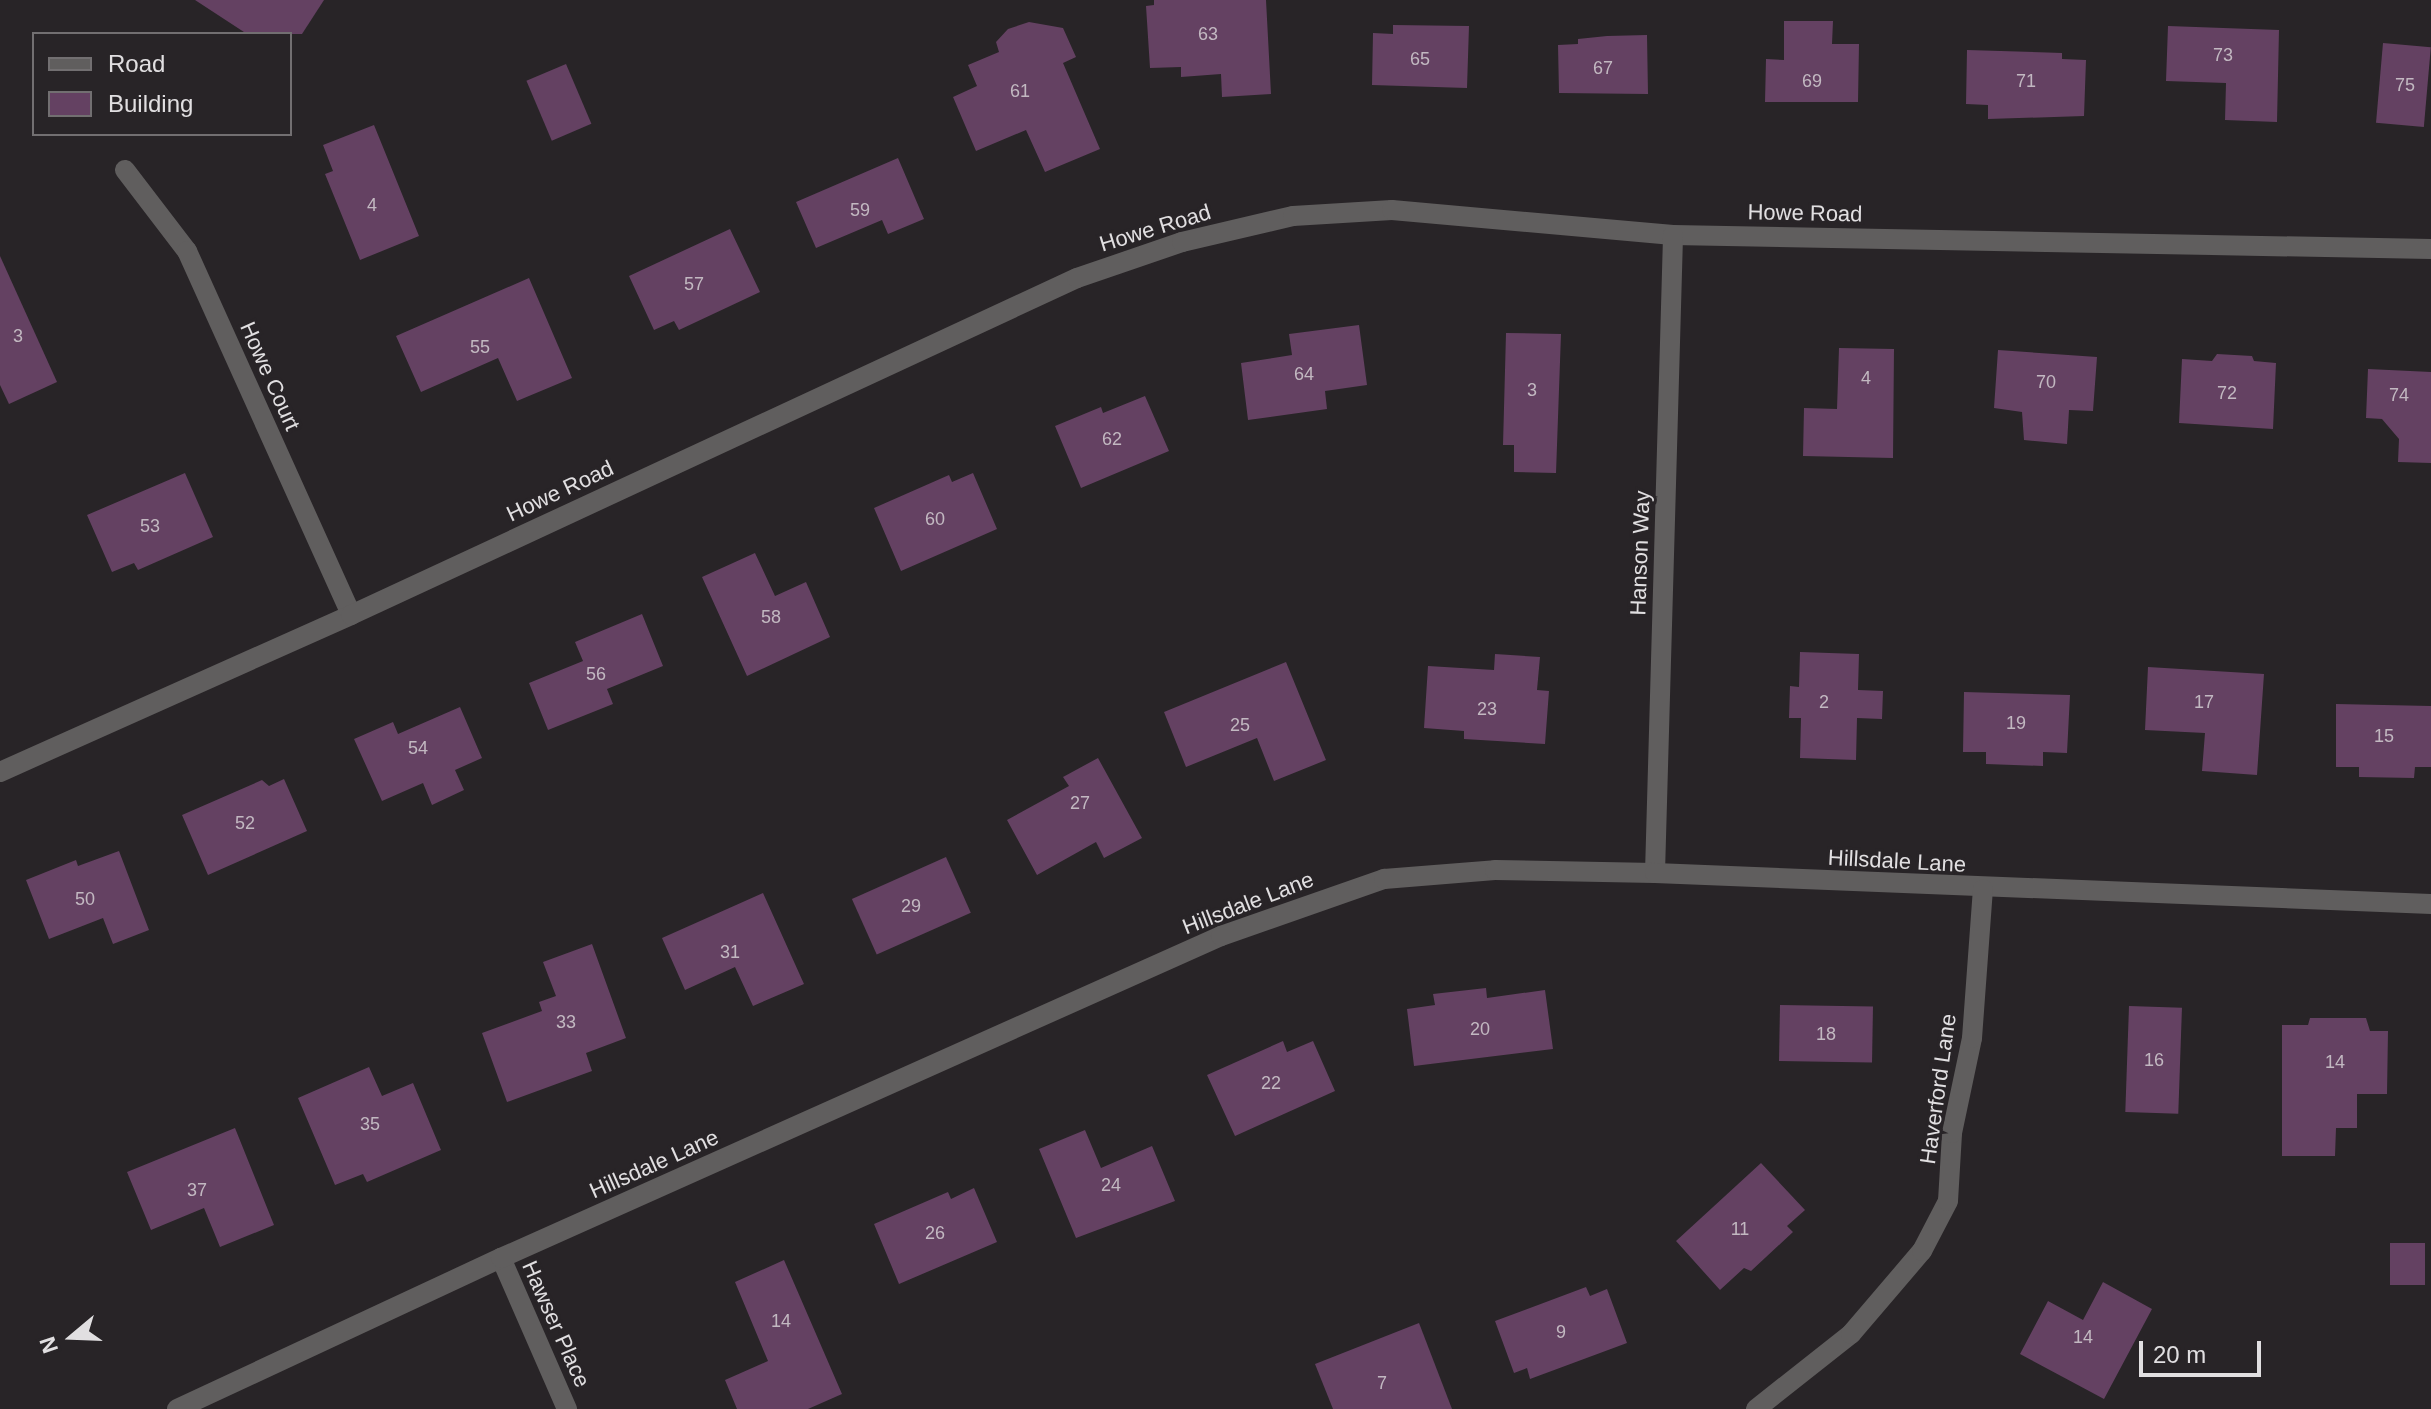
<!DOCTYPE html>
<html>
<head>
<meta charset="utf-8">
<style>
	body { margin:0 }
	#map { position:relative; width:2431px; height:1409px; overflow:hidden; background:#282427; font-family:Arial,sans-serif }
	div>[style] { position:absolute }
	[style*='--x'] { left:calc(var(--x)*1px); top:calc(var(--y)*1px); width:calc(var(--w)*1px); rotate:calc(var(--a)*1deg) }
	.building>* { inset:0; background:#644162; transform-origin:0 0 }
	.street>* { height:20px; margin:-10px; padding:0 10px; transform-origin:10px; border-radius:10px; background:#605e5e }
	span { translate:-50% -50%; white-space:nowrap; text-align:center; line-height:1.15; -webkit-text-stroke:6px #282427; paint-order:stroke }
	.number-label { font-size:18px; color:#c2b8c1 }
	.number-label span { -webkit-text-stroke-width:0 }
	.street-label { font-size:22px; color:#e1dfe1 }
	.legend { position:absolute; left:32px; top:32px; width:260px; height:104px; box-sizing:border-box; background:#282427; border:2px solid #726f71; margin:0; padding:10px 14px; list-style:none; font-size:24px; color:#e1dfe1 }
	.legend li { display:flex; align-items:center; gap:16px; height:40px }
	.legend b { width:40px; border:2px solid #726f71 }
	.north { position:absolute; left:32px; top:1297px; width:80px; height:80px; -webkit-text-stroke:6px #282427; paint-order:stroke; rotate:251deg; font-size:22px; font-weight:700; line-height:32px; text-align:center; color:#e1dfe1 }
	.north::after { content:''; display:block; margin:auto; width:28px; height:36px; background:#e1dfe1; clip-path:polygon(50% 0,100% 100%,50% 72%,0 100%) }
	.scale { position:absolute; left:2139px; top:1341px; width:122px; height:36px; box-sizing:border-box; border:4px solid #e1dfe1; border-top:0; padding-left:10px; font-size:24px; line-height:28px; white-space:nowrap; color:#e1dfe1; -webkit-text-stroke:6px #282427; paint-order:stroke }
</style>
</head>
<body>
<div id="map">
	<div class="building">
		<div style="clip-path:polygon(195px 0,324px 0,302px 34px,247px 34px)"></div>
		<div style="clip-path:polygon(1154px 0,1266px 0,1271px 94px,1222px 97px,1221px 74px,1181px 77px,1181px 67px,1150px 68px,1146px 6px,1154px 5px)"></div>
		<div style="clip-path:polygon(1784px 21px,1833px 21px,1832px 44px,1859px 44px,1858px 102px,1765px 102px,1766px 59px,1784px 60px)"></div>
		<div style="clip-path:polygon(1029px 22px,1063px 28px,1076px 57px,1063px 63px,1100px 149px,1045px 172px,1026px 130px,976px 151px,953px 97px,977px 86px,968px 65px,999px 52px,996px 42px,1008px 29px)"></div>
		<div style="clip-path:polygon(1393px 25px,1469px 26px,1467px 88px,1372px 85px,1373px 33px,1393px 34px)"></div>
		<div style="clip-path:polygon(2168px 26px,2279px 30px,2277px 122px,2225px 120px,2226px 83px,2166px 81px)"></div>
		<div style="clip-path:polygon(1647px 35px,1648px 94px,1559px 93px,1558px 45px,1578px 44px,1578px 39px,1607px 36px)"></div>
		<div style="left:2383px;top:43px;width:48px;height:80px;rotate:5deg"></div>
		<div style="clip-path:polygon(1967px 50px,2062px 53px,2062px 59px,2086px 60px,2084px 116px,1988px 119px,1988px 105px,1966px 104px)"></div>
		<div style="left:566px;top:64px;width:65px;height:43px;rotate:67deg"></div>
		<div style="clip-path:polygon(374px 125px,419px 236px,360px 260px,325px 174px,333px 171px,323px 145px)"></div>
		<div style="clip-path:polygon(898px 158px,924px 219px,888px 234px,882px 220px,816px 248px,796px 202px)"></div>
		<div style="clip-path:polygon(730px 229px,760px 292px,679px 330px,674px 321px,654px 330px,629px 276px)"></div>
		<div style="clip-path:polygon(0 256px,57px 382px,9px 404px,0 385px)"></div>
		<div style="clip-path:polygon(529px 278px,572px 378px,517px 401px,498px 358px,421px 392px,396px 336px)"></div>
		<div style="clip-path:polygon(1359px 325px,1367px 385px,1325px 391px,1327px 409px,1248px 420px,1241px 363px,1292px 355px,1289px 334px)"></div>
		<div style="clip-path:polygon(1506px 333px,1561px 334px,1556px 473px,1514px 472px,1514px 445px,1503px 445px)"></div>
		<div style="clip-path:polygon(1839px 348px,1894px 349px,1893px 458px,1803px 456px,1804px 408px,1837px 409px)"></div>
		<div style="clip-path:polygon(1998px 350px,2097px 357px,2093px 411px,2069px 410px,2067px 444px,2024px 440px,2022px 412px,1994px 408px)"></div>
		<div style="clip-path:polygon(2217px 354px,2252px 356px,2254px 361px,2276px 363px,2273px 429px,2179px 423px,2182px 359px,2212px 361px)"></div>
		<div style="clip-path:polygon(2368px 369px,2431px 372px,2431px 463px,2398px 462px,2399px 439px,2382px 419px,2366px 418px)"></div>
		<div style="clip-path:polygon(1145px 396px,1169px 451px,1081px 488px,1055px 426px,1101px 407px,1103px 413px)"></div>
		<div style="clip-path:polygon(185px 473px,213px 537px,138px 570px,134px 563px,112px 572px,87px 515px)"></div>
		<div style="clip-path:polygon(973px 473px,997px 529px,901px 571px,874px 508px,949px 475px,952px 482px)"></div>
		<div style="clip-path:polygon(755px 553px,775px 596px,806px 582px,830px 637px,747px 676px,702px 577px)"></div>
		<div style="clip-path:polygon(642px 614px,663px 666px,607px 689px,613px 704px,548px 730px,529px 683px,583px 661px,575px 642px)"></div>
		<div style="clip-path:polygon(1800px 652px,1859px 654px,1858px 690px,1883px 691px,1882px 719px,1857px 718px,1856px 760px,1800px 758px,1801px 718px,1789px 718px,1790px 686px,1799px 687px)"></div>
		<div style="clip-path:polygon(1495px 654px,1540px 657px,1537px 690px,1549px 691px,1545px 744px,1464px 739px,1464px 731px,1424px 728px,1428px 666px,1494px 670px)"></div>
		<div style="clip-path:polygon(1286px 662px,1326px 760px,1274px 781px,1257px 738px,1186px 767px,1164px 712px)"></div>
		<div style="clip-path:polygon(2148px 667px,2264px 674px,2257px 775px,2202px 771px,2205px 733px,2145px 730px)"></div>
		<div style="clip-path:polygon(1964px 692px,2070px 695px,2067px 753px,2043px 752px,2043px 766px,1986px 764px,1986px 752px,1963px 752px)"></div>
		<div style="clip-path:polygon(2336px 704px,2431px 706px,2431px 767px,2415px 767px,2414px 778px,2359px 777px,2359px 767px,2336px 767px)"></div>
		<div style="clip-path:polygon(460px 707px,482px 758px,455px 770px,464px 790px,432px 805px,423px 783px,382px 801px,354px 739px,393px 722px,398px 734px)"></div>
		<div style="clip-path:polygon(1098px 758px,1142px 838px,1104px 858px,1096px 842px,1037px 875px,1007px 820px,1069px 786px,1063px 777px)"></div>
		<div style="clip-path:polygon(284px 779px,307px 831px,208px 875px,182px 815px,262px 780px,269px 786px)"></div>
		<div style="clip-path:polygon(119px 851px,149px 930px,113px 944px,103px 918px,49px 939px,26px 880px,76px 860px,78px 866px)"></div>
		<div style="left:946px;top:857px;width:61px;height:103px;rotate:66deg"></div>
		<div style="clip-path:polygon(763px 893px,804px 984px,753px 1006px,735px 967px,685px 990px,662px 938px)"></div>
		<div style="clip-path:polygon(592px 944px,626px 1038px,586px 1053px,592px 1071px,507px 1102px,482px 1033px,542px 1011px,539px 1002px,556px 996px,543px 962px)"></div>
		<div style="clip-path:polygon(1486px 988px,1487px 998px,1545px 990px,1553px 1049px,1414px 1066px,1407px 1009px,1435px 1005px,1433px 994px)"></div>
		<div style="left:1780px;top:1005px;width:93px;height:56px;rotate:1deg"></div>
		<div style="left:2129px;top:1006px;width:53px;height:106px;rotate:2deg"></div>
		<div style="clip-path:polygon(2310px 1018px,2366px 1018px,2370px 1031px,2388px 1031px,2387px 1094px,2357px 1094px,2357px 1128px,2336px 1128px,2335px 1156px,2282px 1156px,2282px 1025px,2308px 1025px)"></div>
		<div style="clip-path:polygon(1283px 1041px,1287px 1052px,1313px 1041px,1335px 1091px,1235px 1136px,1207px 1075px)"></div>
		<div style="clip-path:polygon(369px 1067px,382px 1096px,413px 1083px,441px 1150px,367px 1182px,363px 1174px,335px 1185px,298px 1098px)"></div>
		<div style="clip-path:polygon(235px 1128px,274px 1225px,220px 1247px,204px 1208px,151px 1230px,127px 1172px)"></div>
		<div style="clip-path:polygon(1085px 1130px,1101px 1168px,1152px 1146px,1175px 1201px,1076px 1238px,1039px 1149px)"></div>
		<div style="clip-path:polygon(1761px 1163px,1805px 1210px,1787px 1226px,1793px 1232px,1751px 1271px,1744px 1268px,1720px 1290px,1676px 1241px)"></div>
		<div style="clip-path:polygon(974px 1188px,997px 1242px,899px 1284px,874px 1224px,948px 1192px,951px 1199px)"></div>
		<div style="left:2390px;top:1243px;width:35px;height:42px"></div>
		<div style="clip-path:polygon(784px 1260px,842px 1394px,808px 1409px,737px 1409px,725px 1380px,768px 1361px,735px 1282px)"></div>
		<div style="clip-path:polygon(2103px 1282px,2152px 1309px,2104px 1399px,2020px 1354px,2048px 1301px,2083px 1320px)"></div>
		<div style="clip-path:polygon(1586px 1287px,1590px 1296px,1607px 1289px,1627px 1343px,1530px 1379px,1527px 1368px,1514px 1373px,1495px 1321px)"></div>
		<div style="clip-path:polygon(1419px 1323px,1452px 1409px,1333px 1409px,1315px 1364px)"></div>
	</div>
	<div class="street">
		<div style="--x:125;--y:170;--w:102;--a:52.6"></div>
		<div style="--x:187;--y:251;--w:399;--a:65.7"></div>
		<div style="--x:0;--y:772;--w:385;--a:-24.1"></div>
		<div style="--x:351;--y:615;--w:800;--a:-24.9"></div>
		<div style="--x:1077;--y:278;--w:111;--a:-18.9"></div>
		<div style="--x:1182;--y:242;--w:114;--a:-13.2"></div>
		<div style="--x:1293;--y:216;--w:99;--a:-3.5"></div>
		<div style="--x:1392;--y:210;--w:282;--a:5.1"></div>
		<div style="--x:1673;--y:235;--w:758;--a:1.06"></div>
		<div style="--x:1655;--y:873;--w:638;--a:-88.38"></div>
		<div style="--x:501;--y:1258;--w:165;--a:66.4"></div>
		<div style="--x:177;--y:1409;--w:357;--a:-25"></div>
		<div style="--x:501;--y:1258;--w:789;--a:-24.1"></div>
		<div style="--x:1221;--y:936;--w:173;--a:-19.3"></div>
		<div style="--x:1384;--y:879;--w:111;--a:-4.6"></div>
		<div style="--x:1495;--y:870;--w:160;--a:1.1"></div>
		<div style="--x:1655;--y:873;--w:777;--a:2.29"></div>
		<div style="--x:1756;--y:1409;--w:121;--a:-38.3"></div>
		<div style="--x:1851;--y:1334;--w:109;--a:-49.5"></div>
		<div style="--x:1922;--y:1251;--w:56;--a:-62.5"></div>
		<div style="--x:1948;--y:1201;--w:68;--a:-86.6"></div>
		<div style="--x:1952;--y:1133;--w:97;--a:-78.1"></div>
		<div style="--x:1972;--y:1038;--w:149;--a:-85.8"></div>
	</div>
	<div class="number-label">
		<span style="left:1208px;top:34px">63</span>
		<span style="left:2223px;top:55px">73</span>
		<span style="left:1420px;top:59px">65</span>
		<span style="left:1603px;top:68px">67</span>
		<span style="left:1812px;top:81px">69</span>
		<span style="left:2026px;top:81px">71</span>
		<span style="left:2405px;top:85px">75</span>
		<span style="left:1020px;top:91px">61</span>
		<span style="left:372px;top:205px">4</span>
		<span style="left:860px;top:210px">59</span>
		<span style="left:694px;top:284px">57</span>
		<span style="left:18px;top:336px">3</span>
		<span style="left:480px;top:347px">55</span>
		<span style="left:1304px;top:374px">64</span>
		<span style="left:1866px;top:378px">4</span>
		<span style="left:2046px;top:382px">70</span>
		<span style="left:1532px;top:390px">3</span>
		<span style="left:2227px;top:393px">72</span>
		<span style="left:2399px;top:395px">74</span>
		<span style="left:1112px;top:439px">62</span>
		<span style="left:935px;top:519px">60</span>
		<span style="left:150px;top:526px">53</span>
		<span style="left:771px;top:617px">58</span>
		<span style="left:596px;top:674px">56</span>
		<span style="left:1824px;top:702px">2</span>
		<span style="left:2204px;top:702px">17</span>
		<span style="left:1487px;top:709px">23</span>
		<span style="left:2016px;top:723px">19</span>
		<span style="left:1240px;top:725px">25</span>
		<span style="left:2384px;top:736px">15</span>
		<span style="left:418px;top:748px">54</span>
		<span style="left:1080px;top:803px">27</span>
		<span style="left:245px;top:823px">52</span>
		<span style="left:85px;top:899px">50</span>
		<span style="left:911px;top:906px">29</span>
		<span style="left:730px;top:952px">31</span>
		<span style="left:566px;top:1022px">33</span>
		<span style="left:1480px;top:1029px">20</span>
		<span style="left:1826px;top:1034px">18</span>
		<span style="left:2154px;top:1060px">16</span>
		<span style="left:2335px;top:1062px">14</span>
		<span style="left:1271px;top:1083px">22</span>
		<span style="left:370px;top:1124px">35</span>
		<span style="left:1111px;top:1185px">24</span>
		<span style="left:197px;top:1190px">37</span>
		<span style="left:1740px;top:1229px">11</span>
		<span style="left:935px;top:1233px">26</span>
		<span style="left:781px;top:1321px">14</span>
		<span style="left:1561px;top:1332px">9</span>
		<span style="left:2083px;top:1337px">14</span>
		<span style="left:1382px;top:1383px">7</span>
	</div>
	<div class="street-label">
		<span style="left:1805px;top:213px;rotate:1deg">Howe Road</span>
		<span style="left:1155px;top:228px;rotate:-17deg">Howe Road</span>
		<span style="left:270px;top:376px;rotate:66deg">Howe Court</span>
		<span style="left:560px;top:491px;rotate:-25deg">Howe Road</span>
		<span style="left:1640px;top:553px;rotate:-88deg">Hanson Way</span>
		<span style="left:1897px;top:861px;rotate:3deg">Hillsdale Lane</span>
		<span style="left:1248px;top:903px;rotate:-21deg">Hillsdale Lane</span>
		<span style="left:1938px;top:1089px;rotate:-82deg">Haverford Lane</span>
		<span style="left:654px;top:1164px;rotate:-24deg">Hillsdale Lane</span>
		<span style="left:556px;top:1324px;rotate:66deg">Hawser Place</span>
	</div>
	<ul class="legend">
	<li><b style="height:10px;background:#605e5e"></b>Road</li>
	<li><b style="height:22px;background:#644162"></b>Building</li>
	</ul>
	<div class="north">N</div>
	<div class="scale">20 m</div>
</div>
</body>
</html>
